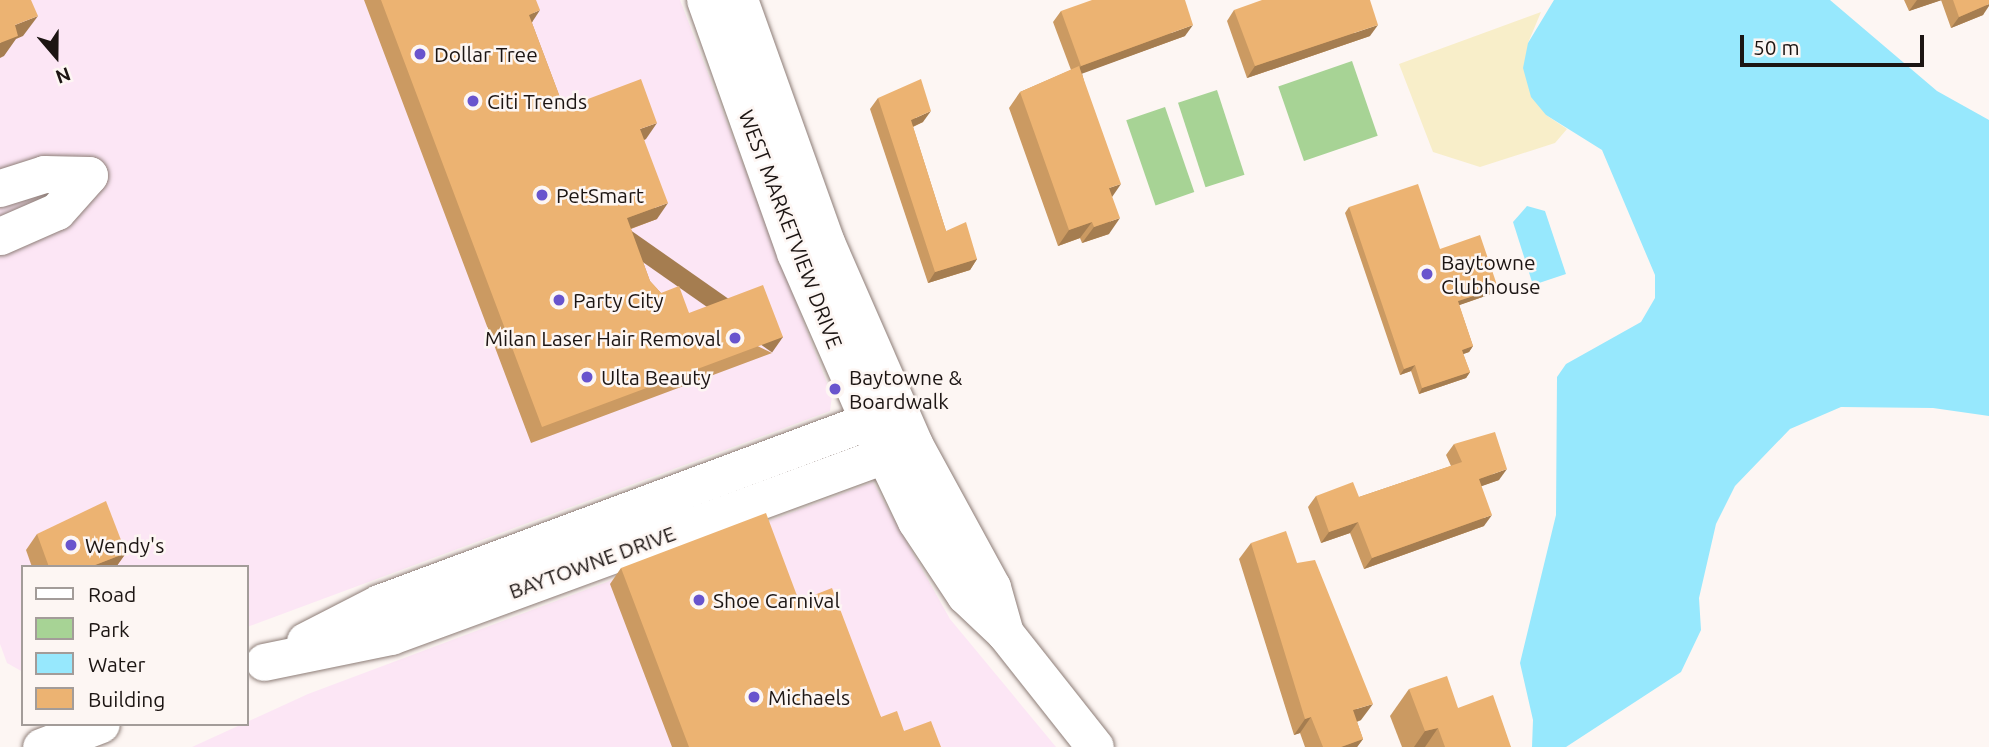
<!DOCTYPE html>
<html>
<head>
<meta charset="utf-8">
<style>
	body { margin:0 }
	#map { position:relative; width:1989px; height:747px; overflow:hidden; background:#fdf6f3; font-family:Ubuntu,sans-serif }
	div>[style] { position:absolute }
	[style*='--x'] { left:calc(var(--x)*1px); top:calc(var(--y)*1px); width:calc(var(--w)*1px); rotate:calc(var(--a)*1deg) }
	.commercial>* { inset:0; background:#fce6f5 }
	.green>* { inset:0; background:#a7d395; transform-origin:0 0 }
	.sand>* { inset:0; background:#f8eec9 }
	.water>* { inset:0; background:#97e8fd }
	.roads { filter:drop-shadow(0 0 2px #8d7d77) drop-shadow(0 0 2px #8d7d77) }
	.minor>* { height:37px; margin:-18.5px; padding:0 18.5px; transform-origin:18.5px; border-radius:18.5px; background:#fff }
	.major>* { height:38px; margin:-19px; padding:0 19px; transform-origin:19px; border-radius:19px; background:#fff }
	.wall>* { inset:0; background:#cb9a62 }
	.shaded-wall>* { inset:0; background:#a57d50; transform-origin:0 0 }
	.building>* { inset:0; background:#ecb372 }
	.dots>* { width:19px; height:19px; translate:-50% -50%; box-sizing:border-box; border:4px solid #fdf6f3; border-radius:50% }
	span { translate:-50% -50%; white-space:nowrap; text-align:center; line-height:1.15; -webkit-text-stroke:5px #fdf6f3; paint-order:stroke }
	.poi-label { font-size:21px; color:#1c1513 }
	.left { translate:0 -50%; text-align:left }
	.right { translate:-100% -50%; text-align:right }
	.street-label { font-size:21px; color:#1c1513 }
	.legend { position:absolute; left:21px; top:565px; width:228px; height:161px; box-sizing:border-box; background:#fdf6f3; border:2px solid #a39c99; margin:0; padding:9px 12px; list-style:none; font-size:21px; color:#1c1513 }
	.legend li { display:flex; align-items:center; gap:14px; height:35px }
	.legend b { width:35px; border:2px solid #a39c99 }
	.north { position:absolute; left:21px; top:21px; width:70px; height:70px; -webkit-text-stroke:5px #fdf6f3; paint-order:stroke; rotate:160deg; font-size:19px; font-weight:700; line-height:28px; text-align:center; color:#1c1513 }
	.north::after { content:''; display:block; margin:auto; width:24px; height:32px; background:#1c1513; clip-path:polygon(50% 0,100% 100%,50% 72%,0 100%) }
	.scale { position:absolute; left:1740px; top:35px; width:184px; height:32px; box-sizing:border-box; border:4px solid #1c1513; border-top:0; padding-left:9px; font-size:21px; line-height:24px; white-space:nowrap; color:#1c1513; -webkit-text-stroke:5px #fdf6f3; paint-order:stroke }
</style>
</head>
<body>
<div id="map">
	<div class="commercial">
		<div style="clip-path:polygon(0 0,680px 0,832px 396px,830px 411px,247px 627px,247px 567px,23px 567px,23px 672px,7px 663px,0 644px)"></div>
		<div style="clip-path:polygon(873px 482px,950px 619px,1056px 747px,192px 747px,308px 694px)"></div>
	</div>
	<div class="green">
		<div style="left:1352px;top:61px;width:79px;height:78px;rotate:71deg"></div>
		<div style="left:1217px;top:90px;width:89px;height:41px;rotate:72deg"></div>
		<div style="left:1165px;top:107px;width:90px;height:41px;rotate:71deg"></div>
	</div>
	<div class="sand">
		<div style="clip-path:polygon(1541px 12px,1528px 43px,1546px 115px,1567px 129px,1555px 143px,1480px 167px,1433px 152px,1399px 64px)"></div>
	</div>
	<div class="water">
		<div style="clip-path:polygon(1554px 0,1830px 0,1937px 91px,1989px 120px,1989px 416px,1933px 408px,1841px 407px,1790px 429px,1735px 486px,1716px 524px,1699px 598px,1701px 630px,1681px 672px,1566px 747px,1532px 747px,1533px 720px,1520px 663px,1556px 515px,1557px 377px,1566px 364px,1641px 322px,1655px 298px,1655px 275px,1602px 150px,1546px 115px,1531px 97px,1523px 68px,1528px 43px)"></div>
		<div style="clip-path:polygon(1527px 206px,1545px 211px,1566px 274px,1533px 285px,1513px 222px)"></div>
	</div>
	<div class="roads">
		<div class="minor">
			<div style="--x:0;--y:188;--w:46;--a:-17.7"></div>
			<div style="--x:44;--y:174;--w:45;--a:1.3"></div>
			<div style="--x:0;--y:236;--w:62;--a:-23.7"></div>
			<div style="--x:57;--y:211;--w:48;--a:-48.4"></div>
			<div style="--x:884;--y:454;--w:74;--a:64.5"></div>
			<div style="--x:916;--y:521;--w:89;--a:56.5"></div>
			<div style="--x:965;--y:595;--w:55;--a:43.5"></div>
			<div style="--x:1005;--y:633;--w:145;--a:51.7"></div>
			<div style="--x:305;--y:641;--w:83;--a:-27.2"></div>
			<div style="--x:379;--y:603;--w:554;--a:-20.4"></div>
			<div style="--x:264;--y:662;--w:130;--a:-11.6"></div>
			<div style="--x:391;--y:636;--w:557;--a:-20.16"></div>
			<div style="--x:914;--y:444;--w:163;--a:61.4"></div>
			<div style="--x:992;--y:587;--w:48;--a:74.2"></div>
			<div style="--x:41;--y:747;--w:64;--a:-21"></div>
		</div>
		<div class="major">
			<div style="--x:706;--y:0;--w:269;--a:70.4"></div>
			<div style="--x:796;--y:253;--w:219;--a:66.4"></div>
			<div style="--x:739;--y:0;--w:258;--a:70.3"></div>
			<div style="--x:826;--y:243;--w:219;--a:66.4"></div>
		</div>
	</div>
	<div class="wall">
		<div style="clip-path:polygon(364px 0,536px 0,532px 23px,564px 108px,646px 139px,644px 140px,657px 219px,631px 229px,650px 281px,661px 293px,689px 313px,772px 353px,531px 443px)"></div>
		<div style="clip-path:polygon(1904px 0,1989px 0,1983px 15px,1951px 28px,1941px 0,1909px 11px)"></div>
		<div style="clip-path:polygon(1234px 10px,1370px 36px,1247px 78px,1227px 21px)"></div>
		<div style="clip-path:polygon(1061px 11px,1185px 36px,1082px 73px,1112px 197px,1109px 234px,1082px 243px,1080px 238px,1058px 246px,1009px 108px,1020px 92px,1071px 70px,1053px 22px)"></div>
		<div style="clip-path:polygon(878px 98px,923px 122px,913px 127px,946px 231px,977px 259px,970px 270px,928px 283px,870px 109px)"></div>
		<div style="clip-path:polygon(1349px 207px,1440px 249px,1494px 293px,1459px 305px,1473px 346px,1469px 352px,1463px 354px,1470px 372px,1466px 378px,1419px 394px,1411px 371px,1400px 375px,1345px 213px)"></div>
		<div style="clip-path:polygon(1454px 444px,1499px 480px,1481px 486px,1484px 526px,1364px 569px,1350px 533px,1321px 543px,1308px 507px,1316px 496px,1359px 497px,1451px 466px,1446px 455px)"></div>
		<div style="clip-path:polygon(37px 534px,126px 553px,116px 567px,32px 567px,26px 550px)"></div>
		<div style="clip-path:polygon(1251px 543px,1297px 563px,1361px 720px,1357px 722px,1363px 739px,1357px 747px,1305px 747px,1300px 733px,1294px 735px,1239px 559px)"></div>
		<div style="clip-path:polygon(621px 568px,799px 601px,881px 717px,904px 731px,941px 747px,672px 747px,610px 584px)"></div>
		<div style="clip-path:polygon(1409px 689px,1458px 708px,1511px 747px,1402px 747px,1390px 716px)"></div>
	</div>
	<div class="shaded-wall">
		<div style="clip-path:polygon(1917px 0,1942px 0,1909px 11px)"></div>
		<div style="clip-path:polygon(1989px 4px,1989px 6px,1983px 15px,1951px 28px,1959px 17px)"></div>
		<div style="clip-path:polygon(540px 10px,529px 27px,529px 15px)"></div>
		<div style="clip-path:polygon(38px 16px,23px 36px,16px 39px,4px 56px,0 58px,0 43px,15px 25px)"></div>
		<div style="clip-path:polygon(1193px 25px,1185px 36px,1073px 77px,1081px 66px)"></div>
		<div style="clip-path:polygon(1378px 25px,1370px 36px,1247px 78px,1255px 66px)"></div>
		<div style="clip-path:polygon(931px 111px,923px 122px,903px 131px,911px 120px)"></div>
		<div style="clip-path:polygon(657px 123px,646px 139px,629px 145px,640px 129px)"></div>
		<div style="clip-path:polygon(1121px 184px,1110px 200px,1109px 188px)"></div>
		<div style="clip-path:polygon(668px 203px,657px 219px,616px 234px,627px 218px)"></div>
		<div style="clip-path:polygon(1120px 218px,1109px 234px,1082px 243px,1094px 227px)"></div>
		<div style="clip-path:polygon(1092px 222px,1080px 238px,1058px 246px,1069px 230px)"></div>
		<div style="clip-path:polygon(977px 259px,970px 270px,928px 283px,935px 272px)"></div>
		<div style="clip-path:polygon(1498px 288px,1494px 293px,1454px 307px,1458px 301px)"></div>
		<div style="left:783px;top:337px;width:19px;height:257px;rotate:125deg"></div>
		<div style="clip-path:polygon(1473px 346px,1469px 352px,1458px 356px,1462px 350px)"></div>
		<div style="clip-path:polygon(1415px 365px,1411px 371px,1400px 375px,1404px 369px)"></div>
		<div style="clip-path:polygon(1470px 372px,1466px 378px,1419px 394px,1422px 388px)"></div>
		<div style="clip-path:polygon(1507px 469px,1499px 480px,1471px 490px,1479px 479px)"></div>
		<div style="clip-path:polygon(1492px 515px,1484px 526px,1364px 569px,1372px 558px)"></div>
		<div style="clip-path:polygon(1358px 522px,1350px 533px,1321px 543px,1329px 532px)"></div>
		<div style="clip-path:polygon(126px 553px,116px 567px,90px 567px)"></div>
		<div style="clip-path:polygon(1373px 704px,1361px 720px,1342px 726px,1353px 710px)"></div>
		<div style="clip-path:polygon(1311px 717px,1300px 733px,1294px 735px,1305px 719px)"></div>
		<div style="clip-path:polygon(1438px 728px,1425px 747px,1414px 747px,1425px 731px)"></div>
		<div style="clip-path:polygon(1363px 739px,1357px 747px,1341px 747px)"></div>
	</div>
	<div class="building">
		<div style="clip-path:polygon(0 0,31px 0,38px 16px,15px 25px,18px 36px,0 43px)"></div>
		<div style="clip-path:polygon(381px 0,536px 0,540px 10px,529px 15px,564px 108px,641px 79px,657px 123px,640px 129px,668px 203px,627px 218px,650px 281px,661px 293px,679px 286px,689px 313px,763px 285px,783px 337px,542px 427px)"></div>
		<div style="clip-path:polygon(1092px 0,1185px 0,1193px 25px,1081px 66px,1061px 11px)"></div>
		<div style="clip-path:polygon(1262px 0,1370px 0,1378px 25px,1255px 66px,1234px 10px)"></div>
		<div style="clip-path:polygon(1953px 0,1989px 0,1989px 4px,1959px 17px)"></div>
		<div style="clip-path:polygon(1079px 66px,1121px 184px,1109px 188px,1120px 218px,1094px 227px,1092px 222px,1069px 230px,1020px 92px)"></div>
		<div style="clip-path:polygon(921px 79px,931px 111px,911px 120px,946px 231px,966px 222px,977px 259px,935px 272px,878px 98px)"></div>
		<div style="clip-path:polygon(1418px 184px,1440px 249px,1480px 235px,1498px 288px,1458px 301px,1473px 346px,1462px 350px,1470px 372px,1422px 388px,1415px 365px,1404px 369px,1349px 207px)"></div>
		<div style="clip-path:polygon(1495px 432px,1507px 469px,1479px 479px,1492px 515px,1372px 558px,1358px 522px,1329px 532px,1316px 496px,1353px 482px,1359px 497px,1462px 462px,1454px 444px)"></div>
		<div style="clip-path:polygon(106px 501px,126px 553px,90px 567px,49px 567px,37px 534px)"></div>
		<div style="clip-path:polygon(766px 513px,799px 601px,832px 588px,881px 717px,897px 711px,904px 731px,931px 721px,941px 747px,689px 747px,621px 568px)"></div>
		<div style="clip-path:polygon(1286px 531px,1297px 563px,1315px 560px,1373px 704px,1353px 710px,1363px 739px,1341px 747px,1323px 747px,1311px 717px,1305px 719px,1251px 543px)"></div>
		<div style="clip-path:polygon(1447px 676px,1458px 708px,1493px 695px,1511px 747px,1445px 747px,1438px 728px,1425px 731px,1409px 689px)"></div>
	</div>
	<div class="dots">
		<div style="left:420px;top:54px;background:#6954cd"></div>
		<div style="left:473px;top:101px;background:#6954cd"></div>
		<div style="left:542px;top:195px;background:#6954cd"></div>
		<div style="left:1427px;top:274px;background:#6954cd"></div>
		<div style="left:559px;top:300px;background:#6954cd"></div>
		<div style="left:735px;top:338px;background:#6954cd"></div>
		<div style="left:587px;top:377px;background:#6954cd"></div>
		<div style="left:835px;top:389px;background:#6954cd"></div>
		<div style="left:71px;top:545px;background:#6954cd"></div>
		<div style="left:699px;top:600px;background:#6954cd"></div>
		<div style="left:754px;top:697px;background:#6954cd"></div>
	</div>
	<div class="poi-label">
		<span class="left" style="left:434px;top:54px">Dollar Tree</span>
		<span class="left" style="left:487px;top:101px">Citi Trends</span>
		<span class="left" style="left:556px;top:195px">PetSmart</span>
		<span class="left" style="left:1441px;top:274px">Baytowne<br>Clubhouse</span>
		<span class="left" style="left:573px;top:300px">Party City</span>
		<span class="right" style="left:721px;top:338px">Milan Laser Hair Removal</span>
		<span class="left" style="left:601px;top:377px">Ulta Beauty</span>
		<span class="left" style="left:849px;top:389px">Baytowne &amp;<br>Boardwalk</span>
		<span class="left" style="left:85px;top:545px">Wendy's</span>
		<span class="left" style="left:713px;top:600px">Shoe Carnival</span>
		<span class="left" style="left:768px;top:697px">Michaels</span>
	</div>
	<div class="street-label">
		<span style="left:791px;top:229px;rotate:69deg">WEST MARKETVIEW DRIVE</span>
		<span style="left:592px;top:562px;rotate:-20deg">BAYTOWNE DRIVE</span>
	</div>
	<ul class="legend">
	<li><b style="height:9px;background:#fff"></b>Road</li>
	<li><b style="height:19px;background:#a7d395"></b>Park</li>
	<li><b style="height:19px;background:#97e8fd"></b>Water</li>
	<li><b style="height:19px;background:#ecb372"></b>Building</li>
	</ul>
	<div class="north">N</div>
	<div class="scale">50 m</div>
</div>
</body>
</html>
